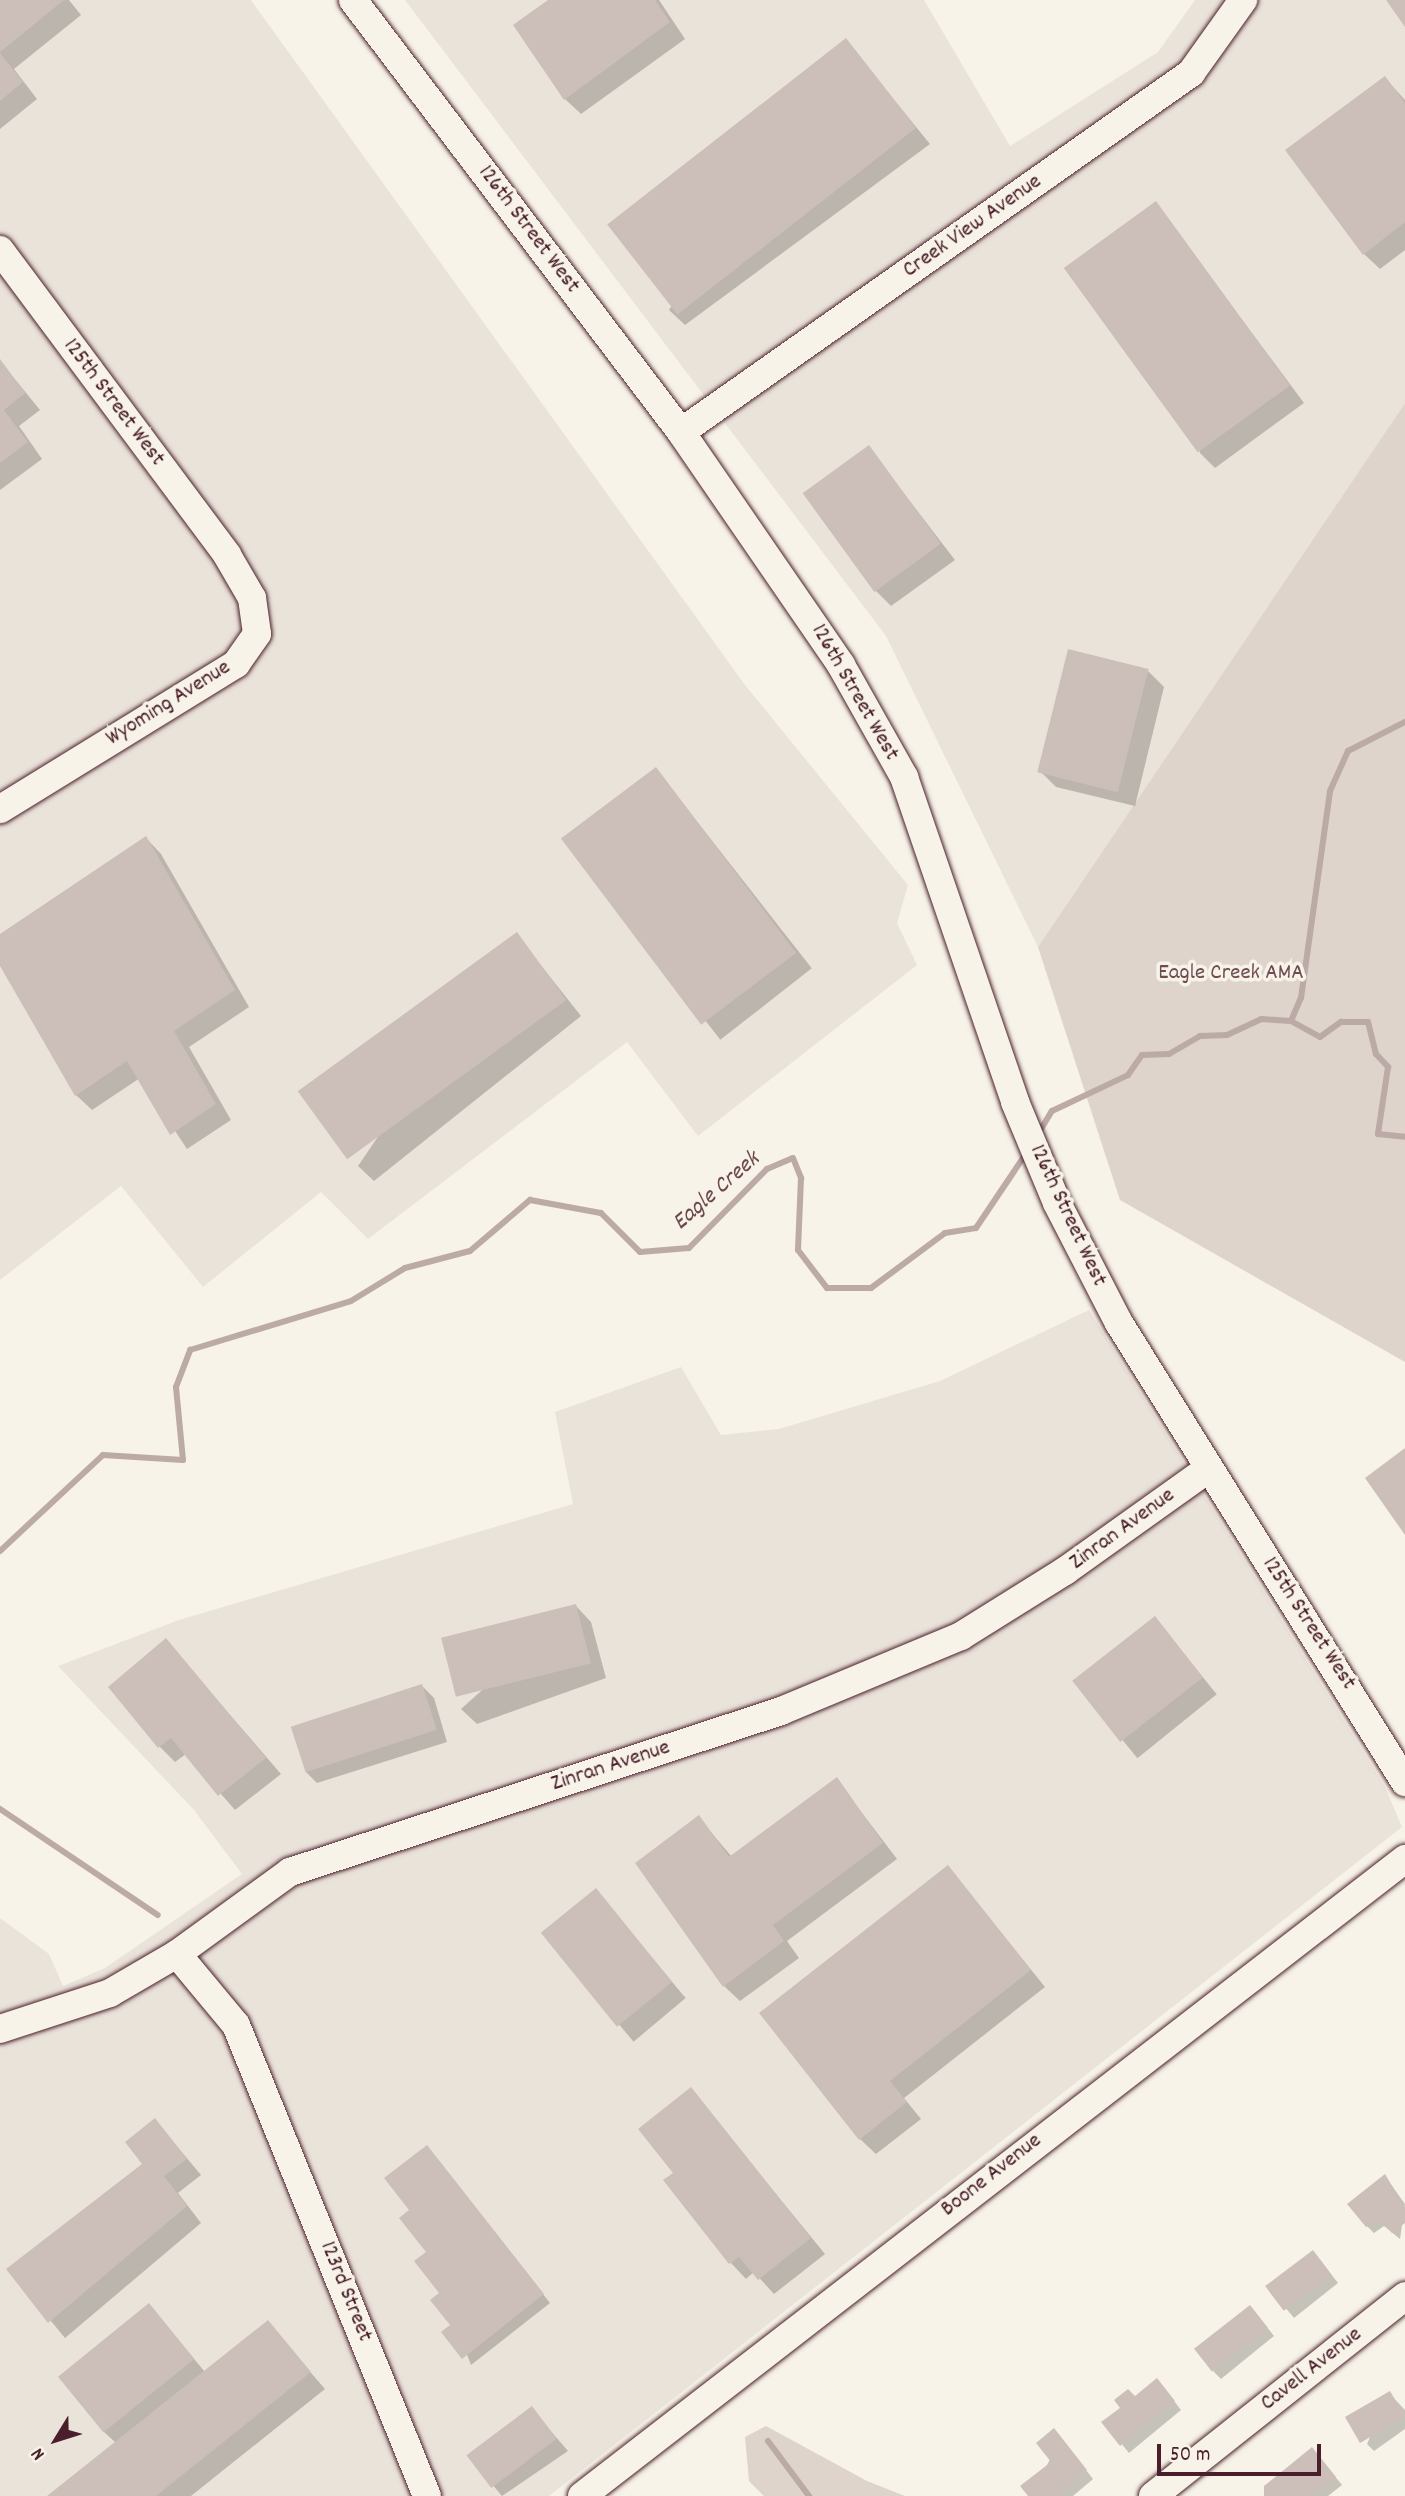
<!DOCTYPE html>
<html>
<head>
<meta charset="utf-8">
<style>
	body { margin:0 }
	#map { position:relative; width:1405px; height:2496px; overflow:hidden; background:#f7f3e8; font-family:Dekko,sans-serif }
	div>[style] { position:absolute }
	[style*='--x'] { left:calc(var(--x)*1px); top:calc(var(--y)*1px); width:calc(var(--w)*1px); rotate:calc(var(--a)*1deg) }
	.built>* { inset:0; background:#eae3da }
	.green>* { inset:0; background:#ded4cc }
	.shadow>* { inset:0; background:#0003; transform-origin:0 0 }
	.stream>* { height:6px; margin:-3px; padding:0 3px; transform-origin:3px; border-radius:3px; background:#bcaaa7 }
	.building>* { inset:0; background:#ccbfb9; transform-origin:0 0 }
	.roads { filter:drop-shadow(0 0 2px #4a1f2b) drop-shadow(0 0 2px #4a1f2b) }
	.minor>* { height:28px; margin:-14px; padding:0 14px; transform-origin:14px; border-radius:14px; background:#f7f3e8 }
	span { translate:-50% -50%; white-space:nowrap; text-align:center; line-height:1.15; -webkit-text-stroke:7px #f7f3e8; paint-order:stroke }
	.street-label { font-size:23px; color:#4a1f2b }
	.park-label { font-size:23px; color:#6f4c53 }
	.water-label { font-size:24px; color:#6c4950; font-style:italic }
	.north { position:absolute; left:21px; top:2405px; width:70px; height:70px; -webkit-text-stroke:5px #f7f3e8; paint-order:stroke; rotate:232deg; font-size:19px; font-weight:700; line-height:28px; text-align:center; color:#4a1f2b }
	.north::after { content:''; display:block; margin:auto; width:24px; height:32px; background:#4a1f2b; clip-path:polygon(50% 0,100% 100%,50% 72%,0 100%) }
	.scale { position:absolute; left:1157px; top:2444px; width:164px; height:32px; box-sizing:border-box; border:4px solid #4a1f2b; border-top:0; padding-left:9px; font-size:21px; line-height:24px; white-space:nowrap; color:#4a1f2b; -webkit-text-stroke:5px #f7f3e8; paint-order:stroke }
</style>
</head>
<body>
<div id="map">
	<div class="built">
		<div style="clip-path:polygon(0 0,251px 0,745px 685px,908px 885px,897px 923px,917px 965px,698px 1136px,627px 1042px,368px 1239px,321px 1192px,203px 1287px,121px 1186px,0 1280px)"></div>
		<div style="clip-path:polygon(405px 0,924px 0,1010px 146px,1158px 52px,1195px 0,1405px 0,1405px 403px,1038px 947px,886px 636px)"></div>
		<div style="clip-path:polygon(1089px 1310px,1385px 1787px,1402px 1827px,549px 2496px,0 2496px,0 1918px,49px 1954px,63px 1986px,105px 1968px,242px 1874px,194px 1810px,58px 1666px,179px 1620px,573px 1504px,555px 1412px,681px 1367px,721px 1435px,779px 1429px,940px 1381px)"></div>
	</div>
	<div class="green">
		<div style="clip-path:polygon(1405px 403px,1405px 1362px,1120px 1200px,1038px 947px)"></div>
		<div style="clip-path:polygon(766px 2426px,867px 2481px,905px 2496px,764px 2496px,749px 2481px,745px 2437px)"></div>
	</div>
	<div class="shadow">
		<div style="clip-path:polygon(69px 0,81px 15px,14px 69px,37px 99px,0 129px,0 1px)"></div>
		<div style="clip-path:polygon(551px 0,659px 0,685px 39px,581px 114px,565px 99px)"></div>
		<div style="clip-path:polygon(845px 40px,930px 144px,685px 325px,669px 310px)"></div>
		<div style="clip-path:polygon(1385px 78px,1405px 100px,1405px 250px,1380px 269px,1364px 254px)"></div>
		<div style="clip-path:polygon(1156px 204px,1304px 403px,1215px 468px,1200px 453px)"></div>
		<div style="clip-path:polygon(0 361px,40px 410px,19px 426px,42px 459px,0 490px)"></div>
		<div style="clip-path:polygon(869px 448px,955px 560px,891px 606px,876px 591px)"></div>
		<div style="clip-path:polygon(1148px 671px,1164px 687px,1135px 806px,1056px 787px,1040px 771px)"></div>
		<div style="left:656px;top:769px;width:253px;height:116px;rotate:52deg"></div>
		<div style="clip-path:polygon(146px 838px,161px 854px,249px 1007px,189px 1047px,231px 1120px,187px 1149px,140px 1078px,92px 1110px,76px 1095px,0 962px,0 936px)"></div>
		<div style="clip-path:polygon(516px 934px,581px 1016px,374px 1181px,358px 1166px)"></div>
		<div style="clip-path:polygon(576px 1606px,591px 1622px,606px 1678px,477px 1724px,461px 1709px)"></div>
		<div style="left:1155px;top:1618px;width:98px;height:102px;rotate:51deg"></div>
		<div style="clip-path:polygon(166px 1641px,281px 1774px,235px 1810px,186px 1754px,175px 1762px,159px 1746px)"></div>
		<div style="clip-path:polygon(422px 1686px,434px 1698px,447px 1742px,317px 1783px,305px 1771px)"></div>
		<div style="clip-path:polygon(836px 1779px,897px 1859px,787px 1941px,799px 1958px,740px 2001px,724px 1986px,699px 1818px,732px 1857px)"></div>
		<div style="clip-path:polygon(948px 1867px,1045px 1987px,904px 2098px,921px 2119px,876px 2154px,860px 2139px)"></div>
		<div style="left:595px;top:1890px;width:141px;height:68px;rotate:50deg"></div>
		<div style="clip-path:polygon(691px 2090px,825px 2254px,774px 2294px,754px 2272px,746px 2279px,731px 2263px,665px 2181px,675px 2173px)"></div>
		<div style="clip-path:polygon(155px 2120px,201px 2175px,178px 2193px,201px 2223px,65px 2338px,9px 2270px,144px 2164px)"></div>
		<div style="clip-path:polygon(434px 2155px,550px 2303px,471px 2365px,412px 2210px)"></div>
		<div style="clip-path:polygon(1385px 2176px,1405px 2204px,1400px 2239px,1384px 2226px,1374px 2233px,1367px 2226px)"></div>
		<div style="clip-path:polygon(1320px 2260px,1338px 2283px,1294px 2318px,1269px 2288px)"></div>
		<div style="clip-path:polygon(149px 2305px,205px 2372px,267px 2322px,325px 2389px,191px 2496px,49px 2496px,116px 2443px,103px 2431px)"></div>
		<div style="clip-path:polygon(1257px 2315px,1274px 2336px,1221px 2379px,1213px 2371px)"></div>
		<div style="clip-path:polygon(1164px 2388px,1181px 2410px,1129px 2453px,1104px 2422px,1135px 2398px)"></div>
		<div style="clip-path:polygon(1389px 2393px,1405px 2410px,1405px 2429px,1374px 2451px,1367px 2444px)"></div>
		<div style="clip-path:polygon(531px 2408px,568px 2451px,502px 2496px,469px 2457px)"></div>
		<div style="clip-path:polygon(1061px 2438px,1093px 2479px,1073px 2496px,1031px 2496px)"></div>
		<div style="clip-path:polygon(1319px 2457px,1342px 2485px,1328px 2496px,1266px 2496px)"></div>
	</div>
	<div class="stream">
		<div style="--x:1291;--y:1021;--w:25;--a:-67"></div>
		<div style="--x:1301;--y:998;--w:209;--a:-82"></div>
		<div style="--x:1330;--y:791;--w:44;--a:-65.8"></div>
		<div style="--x:1348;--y:751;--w:64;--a:-27"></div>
		<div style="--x:1038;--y:1134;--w:27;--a:-59"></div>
		<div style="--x:1052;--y:1111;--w:84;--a:-25.3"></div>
		<div style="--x:1128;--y:1075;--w:24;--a:-55"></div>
		<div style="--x:1142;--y:1055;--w:27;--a:-2"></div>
		<div style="--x:1169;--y:1054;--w:36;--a:-30"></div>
		<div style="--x:1200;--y:1036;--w:27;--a:-2"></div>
		<div style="--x:1227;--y:1035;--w:38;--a:-25"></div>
		<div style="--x:1261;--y:1019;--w:30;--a:4"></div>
		<div style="--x:1291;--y:1021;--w:33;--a:29"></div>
		<div style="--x:1320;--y:1037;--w:26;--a:-36"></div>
		<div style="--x:1341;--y:1022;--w:27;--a:0"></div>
		<div style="--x:1368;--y:1022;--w:33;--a:76"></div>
		<div style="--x:1376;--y:1054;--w:18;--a:47"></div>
		<div style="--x:1388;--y:1067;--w:68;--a:98.5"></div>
		<div style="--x:1378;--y:1134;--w:27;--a:6"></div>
		<div style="--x:0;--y:1551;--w:141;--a:-43"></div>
		<div style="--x:103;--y:1455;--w:80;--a:3.6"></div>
		<div style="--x:183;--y:1460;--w:73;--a:-95.5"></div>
		<div style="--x:176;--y:1387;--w:40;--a:-69"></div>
		<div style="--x:190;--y:1350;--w:168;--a:-16.9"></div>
		<div style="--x:351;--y:1301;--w:63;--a:-31.4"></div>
		<div style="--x:405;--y:1268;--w:67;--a:-14.7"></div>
		<div style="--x:470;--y:1251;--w:79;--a:-40.4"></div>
		<div style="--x:530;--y:1200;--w:72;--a:10.4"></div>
		<div style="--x:601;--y:1213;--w:55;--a:45"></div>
		<div style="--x:640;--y:1252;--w:49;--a:-4.7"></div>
		<div style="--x:689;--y:1248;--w:111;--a:-45.4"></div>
		<div style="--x:767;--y:1169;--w:28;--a:-23"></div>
		<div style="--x:793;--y:1158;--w:22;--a:68"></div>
		<div style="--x:801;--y:1178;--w:72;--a:92.4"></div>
		<div style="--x:798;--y:1250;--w:48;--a:52.7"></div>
		<div style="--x:827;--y:1288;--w:44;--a:0"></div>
		<div style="--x:871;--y:1288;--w:92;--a:-36.6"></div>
		<div style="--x:945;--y:1233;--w:31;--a:-9"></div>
		<div style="--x:976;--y:1228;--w:92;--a:-56.1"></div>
		<div style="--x:0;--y:1809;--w:190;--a:33.9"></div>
		<div style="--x:768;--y:2441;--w:69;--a:53.3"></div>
	</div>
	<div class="building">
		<div style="clip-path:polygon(0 0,64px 0,0 52px)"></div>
		<div style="clip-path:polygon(548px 0,655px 0,670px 22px,564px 100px,513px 25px)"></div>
		<div style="clip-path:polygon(1386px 0,1405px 0,1405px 27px)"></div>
		<div style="left:846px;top:38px;width:114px;height:303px;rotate:52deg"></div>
		<div style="clip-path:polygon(0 53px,23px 82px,0 101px)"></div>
		<div style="clip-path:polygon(1385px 76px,1405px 103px,1405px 222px,1363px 255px,1285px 150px)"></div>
		<div style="left:1156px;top:201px;width:228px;height:114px;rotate:54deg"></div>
		<div style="clip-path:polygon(0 359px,25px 393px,4px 410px,28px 442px,0 463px)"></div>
		<div style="left:869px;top:445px;width:122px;height:82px;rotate:54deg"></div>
		<div style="left:1068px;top:649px;width:83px;height:127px;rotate:14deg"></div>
		<div style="left:656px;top:767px;width:233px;height:119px;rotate:53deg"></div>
		<div style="clip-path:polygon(146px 836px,235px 990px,174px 1031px,216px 1104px,170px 1135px,127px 1061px,75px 1096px,0 966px,0 934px)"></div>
		<div style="left:517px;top:932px;width:84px;height:271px;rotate:54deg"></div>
		<div style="clip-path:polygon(1405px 1448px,1405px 1535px,1365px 1478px)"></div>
		<div style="left:576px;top:1604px;width:61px;height:139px;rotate:76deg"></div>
		<div style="left:1155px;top:1616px;width:78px;height:105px;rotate:52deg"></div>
		<div style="clip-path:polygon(166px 1638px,266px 1758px,218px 1796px,171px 1738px,158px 1748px,108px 1687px)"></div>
		<div style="left:422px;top:1684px;width:48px;height:138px;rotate:72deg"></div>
		<div style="clip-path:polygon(837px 1777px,883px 1843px,773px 1925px,784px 1941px,723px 1987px,635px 1863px,699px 1815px,729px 1857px)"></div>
		<div style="clip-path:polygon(948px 1865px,1031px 1970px,890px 2081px,907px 2102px,859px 2140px,759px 2013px)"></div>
		<div style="left:596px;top:1888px;width:121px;height:71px;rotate:51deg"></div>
		<div style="clip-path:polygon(691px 2087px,811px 2238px,758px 2280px,739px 2257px,729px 2264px,663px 2180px,673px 2173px,638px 2129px)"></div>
		<div style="clip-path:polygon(155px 2118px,187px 2159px,164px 2176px,187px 2206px,48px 2323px,6px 2269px,142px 2164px,125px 2142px)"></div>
		<div style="clip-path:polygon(427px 2145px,544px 2294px,462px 2359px,441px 2332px,450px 2325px,430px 2300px,439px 2293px,414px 2261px,426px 2252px,399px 2218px,409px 2210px,384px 2178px)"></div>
		<div style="clip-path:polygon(1385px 2174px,1405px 2208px,1405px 2223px,1392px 2233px,1382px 2221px,1366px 2227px,1347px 2204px)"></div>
		<div style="left:1313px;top:2250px;width:31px;height:60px;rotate:53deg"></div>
		<div style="left:149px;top:2303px;width:72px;height:117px;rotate:51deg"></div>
		<div style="left:1250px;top:2305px;width:29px;height:71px;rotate:52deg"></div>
		<div style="clip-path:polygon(268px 2320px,311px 2372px,156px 2496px,47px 2496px)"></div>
		<div style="clip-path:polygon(1157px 2378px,1175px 2401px,1120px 2446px,1101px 2422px,1120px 2408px,1114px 2400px,1128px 2389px,1135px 2396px)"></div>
		<div style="left:1390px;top:2391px;width:30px;height:52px;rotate:60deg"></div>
		<div style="left:532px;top:2406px;width:41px;height:82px;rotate:53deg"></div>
		<div style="clip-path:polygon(1054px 2428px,1087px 2470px,1058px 2496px,1028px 2496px,1020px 2486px,1051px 2462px,1036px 2443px)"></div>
		<div style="clip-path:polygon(1312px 2447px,1336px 2477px,1311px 2496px,1264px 2496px,1264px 2486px)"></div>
	</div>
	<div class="roads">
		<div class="minor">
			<div style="--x:353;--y:0;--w:542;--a:52.79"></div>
			<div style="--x:681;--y:432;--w:283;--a:55.5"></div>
			<div style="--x:841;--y:665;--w:129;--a:60.6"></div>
			<div style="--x:904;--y:777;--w:343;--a:71.1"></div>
			<div style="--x:1015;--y:1102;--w:109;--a:67.4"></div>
			<div style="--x:1057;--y:1203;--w:135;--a:62.7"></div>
			<div style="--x:1119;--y:1323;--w:541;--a:58.07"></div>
			<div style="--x:0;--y:250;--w:380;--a:53.3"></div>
			<div style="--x:227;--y:555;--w:50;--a:59.8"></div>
			<div style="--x:252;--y:598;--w:36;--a:82"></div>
			<div style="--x:257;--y:634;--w:37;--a:125"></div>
			<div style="--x:236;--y:664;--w:277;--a:148.4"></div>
			<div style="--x:681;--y:432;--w:624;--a:-35.14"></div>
			<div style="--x:1191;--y:73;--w:90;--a:-54.5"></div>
			<div style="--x:177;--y:1954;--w:92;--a:50.3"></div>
			<div style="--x:236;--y:2025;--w:508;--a:67.93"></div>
			<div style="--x:0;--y:2029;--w:116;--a:-18.1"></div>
			<div style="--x:110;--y:1993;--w:78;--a:-30.2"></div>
			<div style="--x:177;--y:1954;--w:140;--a:-36"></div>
			<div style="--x:290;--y:1872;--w:517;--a:-18.15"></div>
			<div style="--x:781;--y:1711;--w:195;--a:-22.6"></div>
			<div style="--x:961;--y:1636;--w:123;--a:-32"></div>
			<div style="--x:1065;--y:1571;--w:176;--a:-35.5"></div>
			<div style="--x:582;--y:2496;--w:1041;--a:-37.74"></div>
			<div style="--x:1153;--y:2496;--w:322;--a:-38.4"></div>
		</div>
	</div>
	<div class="street-label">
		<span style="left:973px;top:227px;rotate:-35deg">Creek View Avenue</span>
		<span style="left:528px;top:230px;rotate:53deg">126th Street West</span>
		<span style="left:113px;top:403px;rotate:53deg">125th Street West</span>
		<span style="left:854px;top:693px;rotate:60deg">126th Street West</span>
		<span style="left:169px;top:704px;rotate:-32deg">Wyoming Avenue</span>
		<span style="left:1067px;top:1216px;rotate:65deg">126th Street West</span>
		<span style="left:1123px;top:1530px;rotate:-36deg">Zinran Avenue</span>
		<span style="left:1308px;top:1624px;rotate:57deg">125th Street West</span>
		<span style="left:611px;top:1767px;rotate:-18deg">Zinran Avenue</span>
		<span style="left:992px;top:2176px;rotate:-38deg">Boone Avenue</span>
		<span style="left:345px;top:2292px;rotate:68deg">123rd Street</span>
		<span style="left:1312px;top:2370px;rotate:-38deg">Cavell Avenue</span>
	</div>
	<div class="park-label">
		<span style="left:1231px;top:974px">Eagle Creek AMA</span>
	</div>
	<div class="water-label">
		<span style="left:717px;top:1192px;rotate:-41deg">Eagle Creek</span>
	</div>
	<div class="north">N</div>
	<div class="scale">50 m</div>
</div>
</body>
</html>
